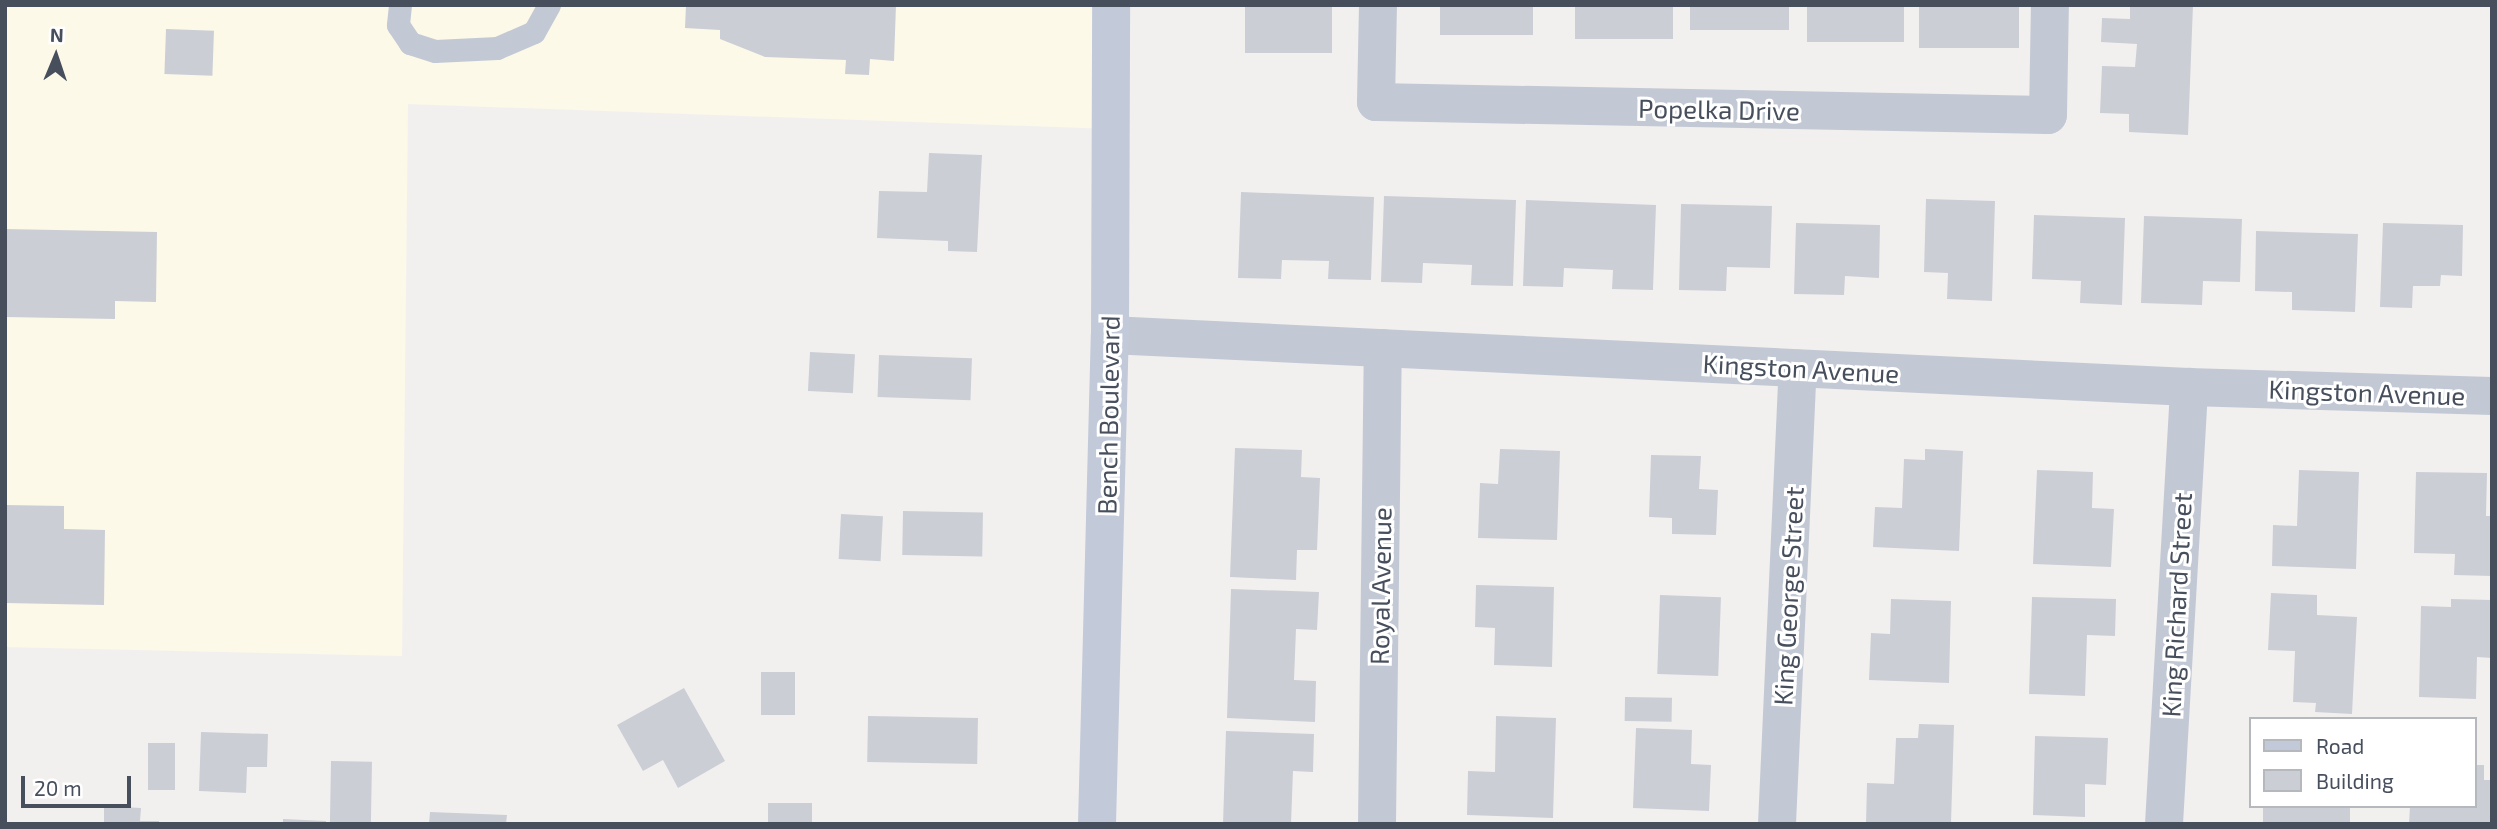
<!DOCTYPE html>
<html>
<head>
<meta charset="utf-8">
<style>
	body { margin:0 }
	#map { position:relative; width:2497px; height:829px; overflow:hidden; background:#f2f0ef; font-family:"Exo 2",sans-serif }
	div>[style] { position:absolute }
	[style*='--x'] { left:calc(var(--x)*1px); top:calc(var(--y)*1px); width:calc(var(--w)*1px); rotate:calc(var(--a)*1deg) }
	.commercial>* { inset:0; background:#fcf9e9 }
	.building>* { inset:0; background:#cbced5; transform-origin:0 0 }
	.lane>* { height:23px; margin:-11.5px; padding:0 11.5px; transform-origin:11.5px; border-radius:11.5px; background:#c3c9d4 }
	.street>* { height:38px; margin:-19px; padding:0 19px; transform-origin:19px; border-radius:19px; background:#c3c9d4 }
	.secondary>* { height:38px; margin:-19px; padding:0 19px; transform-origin:19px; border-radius:19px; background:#c2c9d8 }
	span { translate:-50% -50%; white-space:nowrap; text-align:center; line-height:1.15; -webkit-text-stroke:6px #fff; paint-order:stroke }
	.street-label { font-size:26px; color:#474f5d }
	.frame { position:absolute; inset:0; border:7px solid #474f5d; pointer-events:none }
	.legend { position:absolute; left:2249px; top:717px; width:228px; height:91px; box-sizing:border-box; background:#fff; border:2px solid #b5b9be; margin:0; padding:9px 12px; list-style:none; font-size:21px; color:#474f5d }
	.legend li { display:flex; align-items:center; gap:14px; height:35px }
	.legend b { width:35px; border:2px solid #b5b9be }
	.north { position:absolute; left:21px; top:21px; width:70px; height:70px; -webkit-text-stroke:5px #fff; paint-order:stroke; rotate:2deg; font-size:19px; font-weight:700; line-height:28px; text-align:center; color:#474f5d }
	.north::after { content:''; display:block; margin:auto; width:24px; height:32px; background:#474f5d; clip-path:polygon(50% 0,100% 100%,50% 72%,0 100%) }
	.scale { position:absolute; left:21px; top:776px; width:110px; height:32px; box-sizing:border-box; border:4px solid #474f5d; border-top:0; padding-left:9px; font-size:21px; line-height:24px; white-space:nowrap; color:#474f5d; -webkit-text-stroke:5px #fff; paint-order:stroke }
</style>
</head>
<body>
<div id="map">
	<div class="commercial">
		<div style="clip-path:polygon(5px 5px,1111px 5px,1111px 129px,408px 104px,402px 656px,5px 647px)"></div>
	</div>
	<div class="building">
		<div style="clip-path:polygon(686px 5px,896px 5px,894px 61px,870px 59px,869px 75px,845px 74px,846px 60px,765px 57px,720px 39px,720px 30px,685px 28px)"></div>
		<div style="left:1245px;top:5px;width:87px;height:48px"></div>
		<div style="left:1440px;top:5px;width:93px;height:30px"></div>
		<div style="left:1575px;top:5px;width:98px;height:34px"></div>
		<div style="left:1690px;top:5px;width:99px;height:25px"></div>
		<div style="left:1807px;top:5px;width:97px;height:37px"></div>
		<div style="left:1919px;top:5px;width:100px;height:43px"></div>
		<div style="clip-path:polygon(2130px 5px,2193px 5px,2188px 135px,2129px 132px,2129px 114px,2100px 113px,2102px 66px,2135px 67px,2137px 44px,2101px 42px,2102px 18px,2130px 19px)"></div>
		<div style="left:166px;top:29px;width:48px;height:45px;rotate:2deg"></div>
		<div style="clip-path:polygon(929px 153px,982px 155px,977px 252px,948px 251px,948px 241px,877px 238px,879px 191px,927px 192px)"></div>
		<div style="clip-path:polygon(1241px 192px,1374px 197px,1371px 280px,1328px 279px,1329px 261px,1282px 260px,1281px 279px,1238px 278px)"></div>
		<div style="clip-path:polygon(1384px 196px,1516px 200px,1513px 286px,1471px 285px,1472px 265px,1423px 263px,1422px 283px,1381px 282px)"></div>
		<div style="clip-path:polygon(1926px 199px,1995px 201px,1992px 301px,1947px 299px,1948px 273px,1924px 272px)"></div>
		<div style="clip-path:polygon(1526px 200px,1656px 205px,1653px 290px,1612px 289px,1613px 270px,1564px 268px,1563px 287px,1523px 286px)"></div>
		<div style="clip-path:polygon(1681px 204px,1772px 206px,1770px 268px,1727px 267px,1726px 291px,1679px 290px)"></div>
		<div style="clip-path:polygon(2034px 215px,2125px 218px,2122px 305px,2080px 303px,2081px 281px,2032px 279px)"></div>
		<div style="clip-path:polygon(2144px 216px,2242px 219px,2240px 282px,2203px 281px,2202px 305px,2141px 303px)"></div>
		<div style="clip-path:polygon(1796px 223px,1880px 225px,1879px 278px,1845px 276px,1844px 295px,1794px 294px)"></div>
		<div style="clip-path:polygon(2383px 223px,2463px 225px,2462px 276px,2441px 275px,2440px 286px,2413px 286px,2412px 308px,2380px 307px)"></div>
		<div style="clip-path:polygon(5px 229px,157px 232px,156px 302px,115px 301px,115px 319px,5px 317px)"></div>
		<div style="clip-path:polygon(2256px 231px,2358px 234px,2355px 312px,2292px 310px,2292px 292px,2255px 291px)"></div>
		<div style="left:810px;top:352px;width:45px;height:39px;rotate:3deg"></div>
		<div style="left:879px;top:355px;width:93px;height:42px;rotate:2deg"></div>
		<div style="clip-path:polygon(1235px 448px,1302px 450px,1301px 477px,1320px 478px,1317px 550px,1297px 550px,1296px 580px,1230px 577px)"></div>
		<div style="clip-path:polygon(1500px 449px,1560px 451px,1557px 540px,1478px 538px,1480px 483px,1498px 484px)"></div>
		<div style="clip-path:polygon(1925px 449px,1963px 451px,1959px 551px,1873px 547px,1875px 507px,1902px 508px,1904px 459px,1925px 460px)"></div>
		<div style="clip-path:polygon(1651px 455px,1701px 456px,1699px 489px,1718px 490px,1716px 535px,1672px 534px,1672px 518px,1649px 517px)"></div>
		<div style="clip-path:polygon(2037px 470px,2093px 472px,2092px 508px,2114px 509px,2111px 567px,2033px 564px)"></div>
		<div style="clip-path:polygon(2299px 470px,2359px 472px,2356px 569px,2272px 566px,2273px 525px,2297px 526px)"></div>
		<div style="clip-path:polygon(2416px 472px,2487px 473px,2486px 516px,2492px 516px,2492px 576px,2454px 575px,2455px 554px,2414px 553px)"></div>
		<div style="clip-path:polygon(5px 505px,64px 506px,64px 529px,105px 530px,104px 605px,5px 603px)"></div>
		<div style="left:903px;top:511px;width:80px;height:44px;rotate:1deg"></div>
		<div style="left:841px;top:514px;width:42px;height:45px;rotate:3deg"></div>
		<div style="clip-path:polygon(1476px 585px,1554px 587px,1552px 667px,1494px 665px,1495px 628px,1475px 627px)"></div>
		<div style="clip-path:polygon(1231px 589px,1319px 592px,1317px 630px,1296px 629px,1294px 680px,1316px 681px,1315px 722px,1227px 718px)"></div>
		<div style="clip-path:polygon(2271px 593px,2317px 595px,2317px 615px,2357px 617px,2352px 714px,2315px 712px,2316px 703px,2293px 702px,2295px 651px,2268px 650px)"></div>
		<div style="left:1660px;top:595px;width:61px;height:79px;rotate:2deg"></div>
		<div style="clip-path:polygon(2032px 597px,2116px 599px,2115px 636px,2087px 635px,2085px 696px,2029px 694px)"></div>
		<div style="clip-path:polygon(1891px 599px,1951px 601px,1949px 683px,1869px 680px,1871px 633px,1890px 634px)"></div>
		<div style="clip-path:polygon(2451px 599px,2492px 600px,2492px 658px,2477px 657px,2476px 699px,2419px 697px,2421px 606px,2451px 607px)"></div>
		<div style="left:761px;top:672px;width:34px;height:43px"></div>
		<div style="clip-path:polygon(684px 688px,725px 761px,678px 788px,663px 760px,643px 771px,617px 725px)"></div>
		<div style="left:1625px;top:697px;width:47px;height:24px;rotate:1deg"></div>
		<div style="left:868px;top:716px;width:110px;height:46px;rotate:1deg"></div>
		<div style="clip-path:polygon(1496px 716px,1556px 718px,1553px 818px,1467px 815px,1468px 771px,1495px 772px)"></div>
		<div style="clip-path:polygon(1919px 724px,1954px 725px,1951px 824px,1866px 823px,1867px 783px,1894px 784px,1896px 738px,1918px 738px)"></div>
		<div style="clip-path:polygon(1636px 728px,1692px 730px,1691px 764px,1711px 765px,1709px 811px,1633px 808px)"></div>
		<div style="clip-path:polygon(1226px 731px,1314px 734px,1313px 772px,1293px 771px,1291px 824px,1223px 824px)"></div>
		<div style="clip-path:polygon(201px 732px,268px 734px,267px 767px,247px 767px,246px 793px,199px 791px)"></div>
		<div style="clip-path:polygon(2035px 736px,2108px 738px,2106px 785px,2085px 784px,2085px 817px,2033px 815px)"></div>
		<div style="left:148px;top:743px;width:27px;height:47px"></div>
		<div style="left:331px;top:761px;width:41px;height:63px;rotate:1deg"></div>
		<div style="clip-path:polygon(2474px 765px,2484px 765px,2484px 780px,2492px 780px,2491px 824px,2409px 824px,2410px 806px,2474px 806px)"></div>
		<div style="left:768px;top:803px;width:44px;height:21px"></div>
		<div style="clip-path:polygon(104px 806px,141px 808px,140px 821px,159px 821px,159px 824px,104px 824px)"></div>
		<div style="left:2263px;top:806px;width:87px;height:18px"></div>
		<div style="clip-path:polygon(430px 812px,507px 815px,506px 824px,429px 824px)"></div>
		<div style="clip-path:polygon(283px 819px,326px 821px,326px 824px,283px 824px)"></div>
	</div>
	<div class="lane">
		<div style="--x:400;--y:5;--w:20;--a:96"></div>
		<div style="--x:398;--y:25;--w:22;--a:56"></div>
		<div style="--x:410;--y:43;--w:26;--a:18"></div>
		<div style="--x:435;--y:51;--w:62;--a:-2.8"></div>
		<div style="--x:497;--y:48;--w:40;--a:-23.4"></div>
		<div style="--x:534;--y:32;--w:31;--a:-61"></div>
	</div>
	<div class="street">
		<div style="--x:1378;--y:5;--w:97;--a:91.2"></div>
		<div style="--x:1376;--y:102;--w:672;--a:1.11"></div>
		<div style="--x:2048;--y:115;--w:110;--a:-89"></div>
		<div style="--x:1110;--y:335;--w:1080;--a:2.76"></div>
		<div style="--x:2189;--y:387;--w:303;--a:1.7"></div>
		<div style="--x:1377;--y:824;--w:476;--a:-89.3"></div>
		<div style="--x:1777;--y:824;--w:456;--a:-87.4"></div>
		<div style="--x:2164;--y:824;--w:438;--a:-86.7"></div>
	</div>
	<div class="secondary">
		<div style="--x:1097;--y:824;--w:489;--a:-88.5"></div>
		<div style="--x:1110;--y:335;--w:330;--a:-89.8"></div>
	</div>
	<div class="street-label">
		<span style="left:1719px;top:109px;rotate:1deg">Popelka Drive</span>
		<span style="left:1801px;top:368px;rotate:3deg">Kingston Avenue</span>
		<span style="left:2367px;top:392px;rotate:2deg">Kingston Avenue</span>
		<span style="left:1108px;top:415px;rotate:-89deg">Bench Boulevard</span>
		<span style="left:1380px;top:586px;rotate:-89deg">Royal Avenue</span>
		<span style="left:1788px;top:596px;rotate:-87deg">King George Street</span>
		<span style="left:2176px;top:605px;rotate:-87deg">King Richard Street</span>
	</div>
	<div class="frame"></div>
	<ul class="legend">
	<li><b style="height:9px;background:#c2c9d8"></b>Road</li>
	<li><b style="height:19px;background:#cbced5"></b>Building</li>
	</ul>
	<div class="north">N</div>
	<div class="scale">20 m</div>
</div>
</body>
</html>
